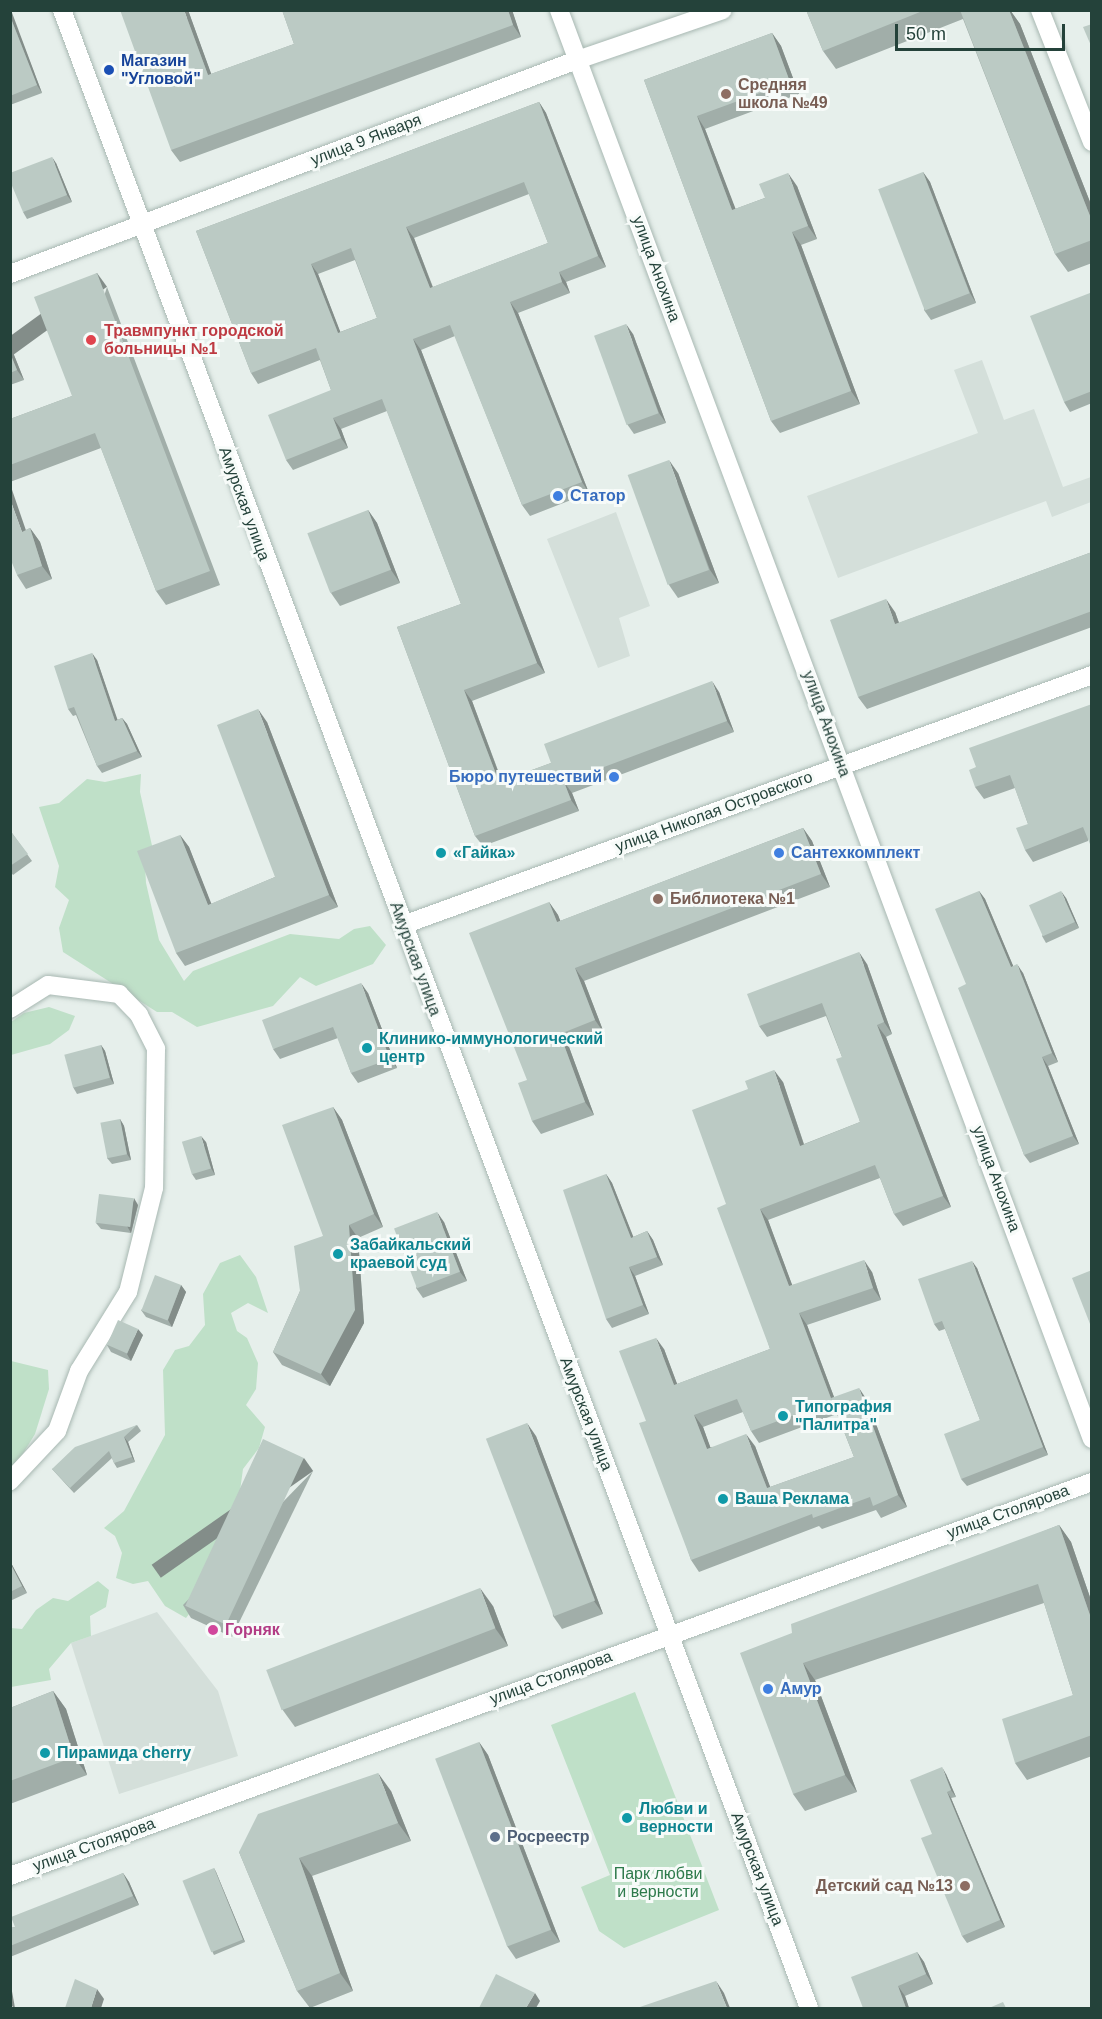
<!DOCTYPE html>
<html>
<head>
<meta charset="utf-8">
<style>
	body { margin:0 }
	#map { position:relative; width:1102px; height:2019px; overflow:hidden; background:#e6efeb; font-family:Arial,sans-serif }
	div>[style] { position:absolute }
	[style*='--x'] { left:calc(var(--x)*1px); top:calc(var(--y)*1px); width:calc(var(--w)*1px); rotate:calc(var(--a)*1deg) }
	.built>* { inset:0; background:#d4dfda }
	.green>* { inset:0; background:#bfe0c8 }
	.roads { filter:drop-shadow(0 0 2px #a8b8b2) drop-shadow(0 0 2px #a8b8b2) }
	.street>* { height:18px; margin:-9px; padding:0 9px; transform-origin:9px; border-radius:9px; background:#fff }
	.secondary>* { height:18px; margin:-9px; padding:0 9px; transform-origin:9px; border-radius:9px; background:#fff }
	.wall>* { inset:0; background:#a1aea9 }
	.shaded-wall>* { inset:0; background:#838d89; transform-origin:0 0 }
	.building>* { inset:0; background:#bbcac4; transform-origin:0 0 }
	.dots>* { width:16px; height:16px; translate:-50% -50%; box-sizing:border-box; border:3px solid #f7fbf9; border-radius:50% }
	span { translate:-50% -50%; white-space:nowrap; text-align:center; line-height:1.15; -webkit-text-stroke:6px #f7fbf9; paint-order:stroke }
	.transit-label { font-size:16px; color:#164399; font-weight:700 }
	.left { translate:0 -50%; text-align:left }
	.education-label { font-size:16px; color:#785e54; font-weight:700 }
	.right { translate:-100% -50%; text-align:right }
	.street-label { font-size:16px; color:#24423a }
	.health-label { font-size:16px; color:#be3a42; font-weight:700 }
	.shop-label { font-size:16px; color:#366cbe; font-weight:700 }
	.culture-label { font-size:16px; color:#0d838f; font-weight:700 }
	.hotel-label { font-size:16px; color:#b23c85; font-weight:700 }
	.service-label { font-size:16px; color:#4e5e75; font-weight:700 }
	.park-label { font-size:16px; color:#2d7a4b }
	.frame { position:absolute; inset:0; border:12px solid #24423a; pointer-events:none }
	.scale { position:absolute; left:895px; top:24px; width:170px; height:27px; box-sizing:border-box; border:3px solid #24423a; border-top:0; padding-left:8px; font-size:18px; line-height:21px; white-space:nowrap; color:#24423a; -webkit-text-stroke:4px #f7fbf9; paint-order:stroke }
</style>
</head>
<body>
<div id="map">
	<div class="built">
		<div style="clip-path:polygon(982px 360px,1004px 420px,1034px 409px,1063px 487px,1091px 477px,1091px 502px,1052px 517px,1046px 501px,838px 578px,807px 496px,978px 433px,954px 370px)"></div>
		<div style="clip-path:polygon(616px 512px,650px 606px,619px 618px,630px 656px,598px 668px,547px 539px)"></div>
		<div style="clip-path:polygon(157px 1612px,218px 1691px,238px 1756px,119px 1794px,71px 1643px)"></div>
	</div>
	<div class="green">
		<div style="clip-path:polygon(141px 774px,140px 792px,153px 850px,145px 865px,146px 883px,159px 940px,184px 981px,193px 971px,290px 934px,339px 939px,354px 929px,370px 926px,386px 945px,373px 964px,316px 986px,300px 977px,273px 1006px,197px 1027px,172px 1012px,157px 1012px,63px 952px,59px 928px,69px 900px,55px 887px,59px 866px,39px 807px,59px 803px,87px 779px,105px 782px)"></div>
		<div style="clip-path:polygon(49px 1007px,75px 1016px,69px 1030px,50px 1044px,11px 1055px,11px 1022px,24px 1013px)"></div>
		<div style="clip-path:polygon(240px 1255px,256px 1277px,268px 1313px,248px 1303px,231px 1313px,237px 1331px,247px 1338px,258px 1363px,256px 1389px,246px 1405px,265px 1427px,259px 1448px,243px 1469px,240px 1491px,195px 1606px,186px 1618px,165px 1606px,148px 1581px,133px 1584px,116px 1578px,122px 1553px,115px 1536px,104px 1528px,124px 1511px,165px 1435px,163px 1370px,175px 1350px,189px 1346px,205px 1325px,203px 1294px,220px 1263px)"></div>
		<div style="clip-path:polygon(11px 1361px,48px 1370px,49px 1389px,35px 1434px,11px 1473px)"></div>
		<div style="clip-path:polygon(98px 1581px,109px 1590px,106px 1607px,90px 1616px,91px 1636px,71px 1643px,49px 1669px,51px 1680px,11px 1687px,11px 1628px,22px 1629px,36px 1610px,53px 1598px,68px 1601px)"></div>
		<div style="clip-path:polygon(635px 1692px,719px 1910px,624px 1948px,599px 1931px,581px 1887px,610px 1875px,551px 1725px)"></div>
	</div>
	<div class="roads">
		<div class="street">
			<div style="--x:559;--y:10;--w:1525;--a:69.55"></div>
			<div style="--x:1040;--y:10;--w:142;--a:68.5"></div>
			<div style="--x:10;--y:274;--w:606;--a:-20.68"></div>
			<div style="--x:577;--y:60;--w:154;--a:-18.9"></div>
			<div style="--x:403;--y:925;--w:733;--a:-19.94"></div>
			<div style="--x:10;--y:1009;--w:45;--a:-32.3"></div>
			<div style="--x:48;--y:985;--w:72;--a:7.2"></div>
			<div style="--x:119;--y:994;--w:29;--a:46"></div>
			<div style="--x:139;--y:1015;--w:38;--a:63"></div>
			<div style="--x:156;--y:1049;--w:139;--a:90.8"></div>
			<div style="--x:154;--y:1188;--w:107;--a:104"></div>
			<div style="--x:128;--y:1292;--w:93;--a:121.8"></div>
			<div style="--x:79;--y:1371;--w:64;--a:110.1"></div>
			<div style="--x:57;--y:1431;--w:69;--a:133.2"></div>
			<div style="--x:10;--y:1876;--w:1152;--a:-20.01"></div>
		</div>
		<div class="secondary">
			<div style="--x:62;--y:10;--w:2133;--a:69.5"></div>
		</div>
	</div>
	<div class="wall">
		<div style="clip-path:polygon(10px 10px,42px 93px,10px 105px)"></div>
		<div style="clip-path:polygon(188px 10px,211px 74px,294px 44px,282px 10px,512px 10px,521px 37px,180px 162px,171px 150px)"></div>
		<div style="clip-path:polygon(806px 10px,1010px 10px,1020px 24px,1092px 207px,1092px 263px,1068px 272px,1055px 254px,963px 19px,836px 69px,823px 51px)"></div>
		<div style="clip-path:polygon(772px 33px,781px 46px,799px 94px,705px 129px,735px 209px,797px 186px,817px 239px,801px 245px,860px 404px,780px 433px,771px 421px,644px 80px)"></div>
		<div style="clip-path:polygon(evenodd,539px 102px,546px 113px,606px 267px,566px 282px,570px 293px,518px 313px,589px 493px,530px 516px,522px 505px,455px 336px,421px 350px,545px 673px,472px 701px,502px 781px,551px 763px,719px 692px,734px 732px,572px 793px,579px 811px,483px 846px,475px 836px,397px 627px,461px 604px,387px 411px,341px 429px,348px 448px,293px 470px,286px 460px,331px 390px,320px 360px,258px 384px,251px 373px,196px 231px,539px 102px,529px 194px,548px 243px,433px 287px,414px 238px,529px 194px,539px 102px,355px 260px,377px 318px,340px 332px,318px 274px,355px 260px)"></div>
		<div style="clip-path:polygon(56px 163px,72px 202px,27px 219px,23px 212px)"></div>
		<div style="clip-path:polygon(923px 172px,930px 182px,976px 303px,931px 320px,924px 310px)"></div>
		<div style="clip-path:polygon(107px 287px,220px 585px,166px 605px,156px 591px,101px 448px,10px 482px,10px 419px,72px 396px)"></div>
		<div style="clip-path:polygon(1090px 293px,1092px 296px,1092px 403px,1070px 412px,1064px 402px)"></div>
		<div style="clip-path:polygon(633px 334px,666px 423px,634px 434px,627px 424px)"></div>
		<div style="clip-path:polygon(10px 345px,24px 380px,10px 385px)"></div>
		<div style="clip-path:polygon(678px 473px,719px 583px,678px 598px,669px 585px)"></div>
		<div style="clip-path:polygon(368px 510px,377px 523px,400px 583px,340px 606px,331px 593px)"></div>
		<div style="clip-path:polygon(30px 528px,40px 542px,52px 579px,26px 589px,17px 575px,26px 530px)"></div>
		<div style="clip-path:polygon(1092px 552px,1092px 627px,867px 709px,858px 697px,895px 612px,899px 623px)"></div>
		<div style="clip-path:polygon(97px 660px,117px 720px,122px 718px,127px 724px,142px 757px,102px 773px,97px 766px,76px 715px,73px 716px,68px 709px)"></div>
		<div style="clip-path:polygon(1092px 704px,1088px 841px,1033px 862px,1025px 850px,1028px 824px,1015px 788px,984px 799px,975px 787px,976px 767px)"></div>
		<div style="clip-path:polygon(267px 722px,338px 907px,185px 966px,176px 953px,180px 835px,189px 847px,211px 904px,275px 877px)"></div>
		<div style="clip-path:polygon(803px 828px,812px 841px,830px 887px,584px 981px,604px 1033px,569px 1047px,594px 1115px,541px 1134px,532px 1121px,527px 1080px,549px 902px,558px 915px,560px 921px)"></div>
		<div style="clip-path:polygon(12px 833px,32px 861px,13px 875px,10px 871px,10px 834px)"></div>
		<div style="clip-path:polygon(979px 891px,985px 899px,1013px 966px,1023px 973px,1058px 1062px,1048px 1066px,1079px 1144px,1030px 1163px,1024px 1155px,966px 984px)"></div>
		<div style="clip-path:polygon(1066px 898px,1079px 928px,1046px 943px,1042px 936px)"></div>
		<div style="clip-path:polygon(evenodd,867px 964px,892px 1034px,886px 1037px,951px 1207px,903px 1226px,894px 1214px,880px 1178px,768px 1220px,792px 1285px,872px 1272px,881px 1300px,807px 1325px,834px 1397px,867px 1400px,907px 1507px,881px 1518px,876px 1510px,822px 1529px,819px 1526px,699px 1572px,691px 1560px,646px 1421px,664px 1349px,677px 1384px,770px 1349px,726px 1204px,783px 1082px,804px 1144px,860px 1122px,842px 1057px,826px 1016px,767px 1037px,759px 1026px,867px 964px,743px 1412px,751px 1431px,759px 1443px,837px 1414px,854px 1457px,770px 1487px,755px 1446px,710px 1447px,703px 1427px,743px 1412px)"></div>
		<div style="clip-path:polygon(368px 993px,397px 1068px,358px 1083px,351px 1073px,338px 1038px,280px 1059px,273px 1049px)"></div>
		<div style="clip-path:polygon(101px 1045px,105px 1051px,114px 1084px,77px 1094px,73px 1087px)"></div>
		<div style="clip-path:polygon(333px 1107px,342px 1120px,383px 1227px,358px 1238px,364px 1323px,330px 1386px,282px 1365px,273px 1352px,300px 1291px,323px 1236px)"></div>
		<div style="clip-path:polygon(120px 1119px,124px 1126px,131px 1160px,112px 1164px,107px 1158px)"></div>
		<div style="clip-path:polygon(206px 1142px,215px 1175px,196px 1180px,192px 1174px)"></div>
		<div style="clip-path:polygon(606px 1174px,612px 1183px,633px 1237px,647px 1231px,653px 1240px,663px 1265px,635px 1276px,649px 1314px,612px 1328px,606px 1319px)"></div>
		<div style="clip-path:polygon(138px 1205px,131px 1233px,101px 1229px,96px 1223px)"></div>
		<div style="clip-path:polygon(444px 1222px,467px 1281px,423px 1298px,416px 1288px)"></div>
		<div style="clip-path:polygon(977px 1268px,1048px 1455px,967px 1486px,961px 1479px,980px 1420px,945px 1329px,939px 1331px,934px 1324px)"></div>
		<div style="clip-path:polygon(181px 1285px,186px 1292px,172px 1327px,146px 1317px,141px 1310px)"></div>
		<div style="clip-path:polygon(143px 1335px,131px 1361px,111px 1352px,107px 1345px)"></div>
		<div style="clip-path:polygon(137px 1425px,141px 1431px,128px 1442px,135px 1462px,117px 1468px,114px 1463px,112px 1458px,74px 1493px,52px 1469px)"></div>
		<div style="clip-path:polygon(536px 1436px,603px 1614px,562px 1629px,553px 1616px)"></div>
		<div style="clip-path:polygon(313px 1471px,232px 1637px,191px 1618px,183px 1605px)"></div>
		<div style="clip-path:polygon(1059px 1525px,1071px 1542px,1092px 1603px,1092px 1756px,1027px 1780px,1015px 1763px,1073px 1695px,1044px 1603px,815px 1680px,857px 1792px,805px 1811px,793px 1794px,792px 1633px)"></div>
		<div style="clip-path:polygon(10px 1561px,27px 1593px,10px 1601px)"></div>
		<div style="clip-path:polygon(493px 1606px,508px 1646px,295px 1727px,282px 1709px)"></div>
		<div style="clip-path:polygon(53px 1691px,66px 1709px,87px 1775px,10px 1804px,10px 1708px)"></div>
		<div style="clip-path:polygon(479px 1742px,488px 1755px,560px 1942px,516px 1959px,507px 1946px)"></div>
		<div style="clip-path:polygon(946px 1774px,956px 1797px,951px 1798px,1005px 1927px,967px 1943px,962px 1936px,932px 1834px)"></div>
		<div style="clip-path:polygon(391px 1791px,411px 1841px,312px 1876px,353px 1991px,310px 2008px,297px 1991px,239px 1852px)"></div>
		<div style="clip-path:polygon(214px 1868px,216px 1872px,245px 1942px,214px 1955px,212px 1951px)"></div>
		<div style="clip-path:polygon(123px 1873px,129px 1882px,139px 1905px,10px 1957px,10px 1928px,15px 1927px)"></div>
		<div style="clip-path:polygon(917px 1952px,924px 1962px,933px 1984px,905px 1996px,909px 2008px,863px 2008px)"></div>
	</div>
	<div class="shaded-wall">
		<div style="clip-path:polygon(10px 10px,11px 10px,42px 93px,37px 85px,10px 16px)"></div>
		<div style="clip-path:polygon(184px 10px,188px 10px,216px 87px,208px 75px)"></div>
		<div style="clip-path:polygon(508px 10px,512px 10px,521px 37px,513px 25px)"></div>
		<div style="clip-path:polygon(1009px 10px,1010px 10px,1020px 24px,1092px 207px,1092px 221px)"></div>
		<div style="clip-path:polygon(772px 33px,781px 46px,799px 94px,790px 82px)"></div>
		<div style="clip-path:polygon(539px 102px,546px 113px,606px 267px,598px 256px)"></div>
		<div style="clip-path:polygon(697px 116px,705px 129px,741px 223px,732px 210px)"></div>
		<div style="clip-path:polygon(52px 157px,56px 163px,72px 202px,67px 195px)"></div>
		<div style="clip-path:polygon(923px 172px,930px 182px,976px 303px,970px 293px)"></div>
		<div style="clip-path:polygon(788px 173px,797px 186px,817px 239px,808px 226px)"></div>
		<div style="clip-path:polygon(406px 227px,414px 238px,437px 299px,430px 288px)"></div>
		<div style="clip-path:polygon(792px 232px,801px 245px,860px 404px,851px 391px)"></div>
		<div style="clip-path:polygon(311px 264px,318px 274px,345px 344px,338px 333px)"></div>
		<div style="clip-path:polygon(559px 272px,566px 282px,570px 293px,562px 282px)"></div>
		<div style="left:97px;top:273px;width:17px;height:319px;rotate:54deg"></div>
		<div style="clip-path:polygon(510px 302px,518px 313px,589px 493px,582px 482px)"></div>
		<div style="clip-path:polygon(626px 324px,633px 334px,666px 423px,659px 413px)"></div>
		<div style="clip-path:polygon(413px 339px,421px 350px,545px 673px,537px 663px)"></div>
		<div style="clip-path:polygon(10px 345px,24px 380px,17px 370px,10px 353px)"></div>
		<div style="clip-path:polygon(333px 418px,341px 429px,348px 448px,341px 438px)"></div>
		<div style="clip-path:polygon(669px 460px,678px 473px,719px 583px,710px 570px)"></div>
		<div style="clip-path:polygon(10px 484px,31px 545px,22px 532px,10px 499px)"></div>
		<div style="clip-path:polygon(368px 510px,377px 523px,400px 583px,391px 570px)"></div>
		<div style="clip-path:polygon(30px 528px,40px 542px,52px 579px,42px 566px)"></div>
		<div style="clip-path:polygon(886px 599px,895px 612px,904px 637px,895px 624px)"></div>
		<div style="clip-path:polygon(92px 653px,97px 660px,120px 727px,115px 721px)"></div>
		<div style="clip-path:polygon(712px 681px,719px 692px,734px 732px,727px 721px)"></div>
		<div style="clip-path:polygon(464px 690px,472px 701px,506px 793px,499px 782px)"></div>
		<div style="clip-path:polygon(258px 709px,267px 722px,338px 907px,329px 895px)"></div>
		<div style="clip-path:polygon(122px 718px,127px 724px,142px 757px,137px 751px)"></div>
		<div style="clip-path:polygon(564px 782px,572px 793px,579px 811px,571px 800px)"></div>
		<div style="clip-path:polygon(803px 828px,812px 841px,830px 887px,821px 874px)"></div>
		<div style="clip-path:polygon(180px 835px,189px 847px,217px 918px,208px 905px)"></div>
		<div style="clip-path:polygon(979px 891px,985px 899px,1017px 975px,1011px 967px)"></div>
		<div style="clip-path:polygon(1061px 891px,1066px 898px,1079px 928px,1075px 922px)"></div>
		<div style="clip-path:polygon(549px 902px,558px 915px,566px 935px,557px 922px)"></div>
		<div style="clip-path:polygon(859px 952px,867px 964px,892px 1034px,884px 1022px)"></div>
		<div style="clip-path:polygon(1017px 964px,1023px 973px,1058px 1062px,1052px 1053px)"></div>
		<div style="clip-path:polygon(575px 968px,584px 981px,604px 1033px,595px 1020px)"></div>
		<div style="clip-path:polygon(361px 983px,368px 993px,397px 1068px,390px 1059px)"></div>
		<div style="clip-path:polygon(877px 1025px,886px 1037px,951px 1207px,943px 1196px)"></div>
		<div style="clip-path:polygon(560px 1034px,569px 1047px,594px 1115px,585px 1102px)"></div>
		<div style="clip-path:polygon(101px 1045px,105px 1051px,114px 1084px,110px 1078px)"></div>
		<div style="clip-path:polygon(1042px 1057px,1048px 1066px,1079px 1144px,1073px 1136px)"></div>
		<div style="clip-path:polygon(774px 1070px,783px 1082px,808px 1157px,800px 1146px)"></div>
		<div style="clip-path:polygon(333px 1107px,342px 1120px,383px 1227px,374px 1214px)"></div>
		<div style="clip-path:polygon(120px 1119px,124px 1126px,131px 1160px,127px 1154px)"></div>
		<div style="clip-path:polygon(201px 1136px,206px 1142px,215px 1175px,211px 1168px)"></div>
		<div style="clip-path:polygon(606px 1174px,612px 1183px,637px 1246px,631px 1238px)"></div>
		<div style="clip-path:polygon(134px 1198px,138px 1205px,131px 1233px,127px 1226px)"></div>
		<div style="clip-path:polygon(760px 1209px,768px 1220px,797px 1298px,789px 1286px)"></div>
		<div style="clip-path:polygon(437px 1212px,444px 1222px,467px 1281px,460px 1272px)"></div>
		<div style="clip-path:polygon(349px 1225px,358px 1238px,364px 1323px,330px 1386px,321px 1374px)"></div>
		<div style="clip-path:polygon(647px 1231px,653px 1240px,663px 1265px,657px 1257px)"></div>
		<div style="clip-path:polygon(864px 1260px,872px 1272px,881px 1300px,873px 1288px)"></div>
		<div style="clip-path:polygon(972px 1261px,977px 1268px,1048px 1455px,1043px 1447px)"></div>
		<div style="clip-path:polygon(629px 1267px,635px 1276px,649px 1314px,643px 1305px)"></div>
		<div style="clip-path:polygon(181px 1285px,186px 1292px,172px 1327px,168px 1320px)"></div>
		<div style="clip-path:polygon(799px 1313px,807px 1325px,840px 1413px,832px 1401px)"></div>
		<div style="clip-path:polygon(138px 1329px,143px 1335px,131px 1361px,127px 1354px)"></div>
		<div style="clip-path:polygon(656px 1338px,664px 1349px,682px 1397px,674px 1385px)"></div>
		<div style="clip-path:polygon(859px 1388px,867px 1400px,907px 1507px,898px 1495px)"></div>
		<div style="clip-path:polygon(694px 1415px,703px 1427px,715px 1460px,707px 1449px)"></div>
		<div style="clip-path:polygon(527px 1423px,536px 1436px,603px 1614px,594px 1601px)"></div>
		<div style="clip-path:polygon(746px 1434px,755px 1446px,775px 1500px,767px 1488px)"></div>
		<div style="clip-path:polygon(124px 1437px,128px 1442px,135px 1462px,132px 1457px)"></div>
		<div style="left:304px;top:1458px;width:16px;height:186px;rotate:55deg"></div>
		<div style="clip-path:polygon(1059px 1525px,1071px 1542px,1092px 1603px,1092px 1621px)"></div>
		<div style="clip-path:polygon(10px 1561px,27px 1593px,22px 1586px,10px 1563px)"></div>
		<div style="clip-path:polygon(480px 1588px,493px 1606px,508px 1646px,495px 1628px)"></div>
		<div style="clip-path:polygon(803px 1663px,815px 1680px,857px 1792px,845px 1775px)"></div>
		<div style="clip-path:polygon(53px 1691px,66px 1709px,87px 1775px,74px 1757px)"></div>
		<div style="clip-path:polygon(479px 1742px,488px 1755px,560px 1942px,551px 1930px)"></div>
		<div style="clip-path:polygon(942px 1767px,946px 1774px,956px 1797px,951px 1790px)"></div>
		<div style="clip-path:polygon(378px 1773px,391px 1791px,411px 1841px,398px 1823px)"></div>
		<div style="clip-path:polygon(947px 1792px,951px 1798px,1005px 1927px,1000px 1920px)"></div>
		<div style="clip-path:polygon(299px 1858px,312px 1876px,353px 1991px,340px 1973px)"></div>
		<div style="clip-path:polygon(214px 1868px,216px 1872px,245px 1942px,243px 1939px)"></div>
		<div style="clip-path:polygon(123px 1873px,129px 1882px,139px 1905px,133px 1896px)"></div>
		<div style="clip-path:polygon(917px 1952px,924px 1962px,933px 1984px,926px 1974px)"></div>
		<div style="clip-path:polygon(10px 1980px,15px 2008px,14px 2008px,10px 2004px)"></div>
		<div style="clip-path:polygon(716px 1981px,724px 1993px,730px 2008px,727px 2008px)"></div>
		<div style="clip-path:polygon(898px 1986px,905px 1996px,909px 2008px,906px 2008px)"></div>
		<div style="clip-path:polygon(97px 1989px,104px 1999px,101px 2008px,91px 2008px)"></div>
		<div style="clip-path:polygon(535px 1993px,540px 2001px,536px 2008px,526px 2008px)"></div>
	</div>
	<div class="building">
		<div style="clip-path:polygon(120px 10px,184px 10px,208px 75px,294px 44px,282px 10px,508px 10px,513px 25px,171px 150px)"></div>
		<div style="clip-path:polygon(806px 10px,925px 10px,823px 51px)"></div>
		<div style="clip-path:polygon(960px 10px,1009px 10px,1092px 221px,1092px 240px,1055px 254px)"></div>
		<div style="clip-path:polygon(10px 16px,37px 85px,10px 96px)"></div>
		<div style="clip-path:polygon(1092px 24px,1092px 48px,1083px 27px)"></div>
		<div style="clip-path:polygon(772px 33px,790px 82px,697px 116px,732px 210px,765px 198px,759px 184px,788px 173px,808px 226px,792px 232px,851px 391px,771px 421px,644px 80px)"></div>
		<div style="clip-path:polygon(evenodd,539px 102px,598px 256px,559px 272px,562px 282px,510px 302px,582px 482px,522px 505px,450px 325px,413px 339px,537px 663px,464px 690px,499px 782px,551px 763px,544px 744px,712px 681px,727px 721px,564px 782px,571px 800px,475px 836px,397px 627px,461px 604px,382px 399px,333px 418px,341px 438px,286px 460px,268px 415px,331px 390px,316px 348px,251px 373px,196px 231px,539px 102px,524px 182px,548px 243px,430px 288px,406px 227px,524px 182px,539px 102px,351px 248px,377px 318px,338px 333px,311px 264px,351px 248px)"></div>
		<div style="clip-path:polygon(52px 157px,67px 195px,23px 212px,10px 181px,10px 173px)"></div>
		<div style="left:923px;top:172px;width:130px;height:48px;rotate:69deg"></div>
		<div style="clip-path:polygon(97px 273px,210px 571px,156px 591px,95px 433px,10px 465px,10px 419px,72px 396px,34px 297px)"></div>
		<div style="clip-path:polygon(1090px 293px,1092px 298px,1092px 391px,1064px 402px,1030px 316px)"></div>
		<div style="left:626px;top:324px;width:95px;height:34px;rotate:70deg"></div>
		<div style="clip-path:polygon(10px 353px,17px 370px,10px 373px)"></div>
		<div style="left:669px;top:460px;width:117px;height:44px;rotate:70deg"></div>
		<div style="clip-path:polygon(10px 499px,22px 532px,30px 528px,42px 566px,17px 575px,10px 558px)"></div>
		<div style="left:368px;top:510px;width:64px;height:65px;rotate:69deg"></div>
		<div style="clip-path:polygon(1092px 552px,1092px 611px,858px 697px,830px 620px,886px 599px,895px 624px)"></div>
		<div style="clip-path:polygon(92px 653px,115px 721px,122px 718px,137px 751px,97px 766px,74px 707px,68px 709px,54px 666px)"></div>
		<div style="clip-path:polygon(1092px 704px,1092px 849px,1083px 827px,1025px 850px,1016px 828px,1028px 824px,1010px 775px,975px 787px,969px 770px,976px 767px,969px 748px)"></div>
		<div style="clip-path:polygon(258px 709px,329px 895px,176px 953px,137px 851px,180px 835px,208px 905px,275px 877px,217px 725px)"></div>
		<div style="clip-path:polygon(803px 828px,821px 874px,575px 968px,595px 1020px,560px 1034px,585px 1102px,532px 1121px,518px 1083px,527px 1080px,469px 933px,549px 902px,557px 922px)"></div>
		<div style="clip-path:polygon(12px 833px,28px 854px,10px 866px,10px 834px)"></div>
		<div style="clip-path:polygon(979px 891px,1011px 967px,1017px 964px,1052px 1053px,1042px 1057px,1073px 1136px,1024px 1155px,958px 988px,966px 984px,935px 909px)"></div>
		<div style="left:1061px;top:891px;width:34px;height:35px;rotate:66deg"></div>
		<div style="clip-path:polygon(859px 952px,884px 1022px,877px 1025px,943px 1196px,894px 1214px,875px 1165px,760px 1209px,789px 1286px,864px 1260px,873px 1288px,799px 1313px,832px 1401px,751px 1431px,737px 1399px,694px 1415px,707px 1449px,746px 1434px,767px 1488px,854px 1457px,831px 1398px,859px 1388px,898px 1495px,873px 1506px,870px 1497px,813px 1518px,812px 1514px,691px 1560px,639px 1423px,646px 1421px,619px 1351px,656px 1338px,674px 1385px,770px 1349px,717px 1208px,726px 1204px,692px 1110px,748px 1089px,745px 1081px,774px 1070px,800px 1146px,860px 1122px,836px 1059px,842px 1057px,822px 1003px,759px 1026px,747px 994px)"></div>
		<div style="clip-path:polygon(361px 983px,390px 1059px,351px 1073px,333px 1027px,273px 1049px,262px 1020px)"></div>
		<div style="left:101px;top:1045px;width:34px;height:38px;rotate:75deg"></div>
		<div style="clip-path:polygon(333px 1107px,374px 1214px,349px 1225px,355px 1310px,321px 1374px,273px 1352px,300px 1291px,294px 1246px,323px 1236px,282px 1125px)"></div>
		<div style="left:120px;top:1119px;width:36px;height:20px;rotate:79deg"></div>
		<div style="left:201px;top:1136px;width:34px;height:20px;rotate:73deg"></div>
		<div style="clip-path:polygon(606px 1174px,631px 1238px,647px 1231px,657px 1257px,629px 1267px,643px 1305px,606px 1319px,563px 1190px)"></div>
		<div style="left:99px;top:1194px;width:35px;height:29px;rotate:7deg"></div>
		<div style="left:437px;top:1212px;width:64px;height:46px;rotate:69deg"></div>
		<div style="clip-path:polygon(972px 1261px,1043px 1447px,961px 1479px,944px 1434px,980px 1420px,942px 1321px,934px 1324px,918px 1279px)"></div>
		<div style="clip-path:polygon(1092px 1270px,1092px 1329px,1072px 1278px)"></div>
		<div style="left:155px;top:1275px;width:28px;height:38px;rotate:21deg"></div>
		<div style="left:118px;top:1320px;width:22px;height:27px;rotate:24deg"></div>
		<div style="left:527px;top:1423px;width:190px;height:44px;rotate:69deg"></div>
		<div style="clip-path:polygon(137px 1425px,124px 1437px,132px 1457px,114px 1463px,109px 1451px,70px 1488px,52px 1469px,75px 1447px)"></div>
		<div style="left:263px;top:1439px;width:45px;height:184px;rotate:25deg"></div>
		<div style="clip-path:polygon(1059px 1525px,1092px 1621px,1092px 1735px,1015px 1763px,1002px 1719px,1073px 1695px,1038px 1584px,803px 1663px,845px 1775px,793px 1794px,740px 1653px,792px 1633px,791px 1624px)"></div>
		<div style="clip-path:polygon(10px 1563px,22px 1586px,10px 1592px)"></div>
		<div style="left:480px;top:1588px;width:43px;height:229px;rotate:69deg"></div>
		<div style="clip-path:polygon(53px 1691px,74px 1757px,10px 1781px,10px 1708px)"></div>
		<div style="left:479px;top:1742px;width:201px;height:47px;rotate:69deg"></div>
		<div style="clip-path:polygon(942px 1767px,951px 1790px,947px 1792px,1000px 1920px,962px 1936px,921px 1838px,932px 1834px,910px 1780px)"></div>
		<div style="clip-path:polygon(378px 1773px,398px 1823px,299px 1858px,340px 1973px,297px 1991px,239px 1852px,258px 1814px)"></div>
		<div style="left:214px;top:1868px;width:77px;height:34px;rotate:68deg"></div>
		<div style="clip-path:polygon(123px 1873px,133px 1896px,10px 1946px,10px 1928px,15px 1927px,11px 1917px)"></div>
		<div style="clip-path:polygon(917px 1952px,926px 1974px,898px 1986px,906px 2008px,863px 2008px,851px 1977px)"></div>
		<div style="clip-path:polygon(496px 1974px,535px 1993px,526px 2008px,479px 2008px)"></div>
		<div style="clip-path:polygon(75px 1979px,97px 1989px,91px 2008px,65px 2008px)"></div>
		<div style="clip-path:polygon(716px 1981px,727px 2008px,637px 2008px)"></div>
		<div style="clip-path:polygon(1003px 2002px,1006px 2008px,989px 2008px)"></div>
	</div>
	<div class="dots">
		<div style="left:109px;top:70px;background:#1a4fb4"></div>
		<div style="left:726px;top:94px;background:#8d6e63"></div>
		<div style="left:91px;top:340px;background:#e0444e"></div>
		<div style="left:558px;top:496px;background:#3f7fe0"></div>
		<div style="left:614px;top:777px;background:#3f7fe0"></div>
		<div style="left:441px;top:853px;background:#0f9aa8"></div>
		<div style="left:779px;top:853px;background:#3f7fe0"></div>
		<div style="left:658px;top:899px;background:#8d6e63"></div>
		<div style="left:367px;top:1048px;background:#0f9aa8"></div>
		<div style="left:338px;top:1254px;background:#0f9aa8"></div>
		<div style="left:783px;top:1416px;background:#0f9aa8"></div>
		<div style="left:723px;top:1499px;background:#0f9aa8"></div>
		<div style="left:213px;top:1630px;background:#d1479c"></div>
		<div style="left:768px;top:1689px;background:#3f7fe0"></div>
		<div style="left:45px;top:1753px;background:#0f9aa8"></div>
		<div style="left:627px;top:1818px;background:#0f9aa8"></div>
		<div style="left:495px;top:1837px;background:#5c6f8a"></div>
		<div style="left:965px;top:1886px;background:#8d6e63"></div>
	</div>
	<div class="transit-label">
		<span class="left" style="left:121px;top:70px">Магазин<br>"Угловой"</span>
	</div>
	<div class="education-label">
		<span class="left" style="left:738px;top:94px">Средняя<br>школа №49</span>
		<span class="left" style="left:670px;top:899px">Библиотека №1</span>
		<span class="right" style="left:953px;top:1886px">Детский сад №13</span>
	</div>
	<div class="street-label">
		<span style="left:366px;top:140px;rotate:-21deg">улица 9 Января</span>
		<span style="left:656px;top:269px;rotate:70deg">улица Анохина</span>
		<span style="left:244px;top:504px;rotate:70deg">Амурская улица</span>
		<span style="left:826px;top:724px;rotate:70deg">улица Анохина</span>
		<span style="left:714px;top:812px;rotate:-20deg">улица Николая Островского</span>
		<span style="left:415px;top:959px;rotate:70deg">Амурская улица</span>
		<span style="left:996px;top:1179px;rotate:70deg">улица Анохина</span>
		<span style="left:586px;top:1414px;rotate:69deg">Амурская улица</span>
		<span style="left:1008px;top:1512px;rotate:-20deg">улица Столярова</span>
		<span style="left:551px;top:1678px;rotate:-20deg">улица Столярова</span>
		<span style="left:94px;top:1845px;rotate:-20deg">улица Столярова</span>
		<span style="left:757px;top:1869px;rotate:69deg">Амурская улица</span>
	</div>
	<div class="health-label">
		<span class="left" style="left:104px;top:340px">Травмпункт городской<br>больницы №1</span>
	</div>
	<div class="shop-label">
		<span class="left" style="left:570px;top:496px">Статор</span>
		<span class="right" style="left:602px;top:777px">Бюро путешествий</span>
		<span class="left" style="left:791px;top:853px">Сантехкомплект</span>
		<span class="left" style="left:780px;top:1689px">Амур</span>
	</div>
	<div class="culture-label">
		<span class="left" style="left:453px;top:853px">«Гайка»</span>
		<span class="left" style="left:379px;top:1048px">Клинико-иммунологический<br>центр</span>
		<span class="left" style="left:350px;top:1254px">Забайкальский<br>краевой суд</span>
		<span class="left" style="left:795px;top:1416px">Типография<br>"Палитра"</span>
		<span class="left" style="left:735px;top:1499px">Ваша Реклама</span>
		<span class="left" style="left:57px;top:1753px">Пирамида cherry</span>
		<span class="left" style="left:639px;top:1818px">Любви и<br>верности</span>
	</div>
	<div class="hotel-label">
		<span class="left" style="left:225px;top:1630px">Горняк</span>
	</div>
	<div class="service-label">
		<span class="left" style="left:507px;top:1837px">Росреестр</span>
	</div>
	<div class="park-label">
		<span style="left:658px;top:1883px">Парк любви<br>и верности</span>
	</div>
	<div class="frame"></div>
	<div class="scale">50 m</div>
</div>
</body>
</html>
